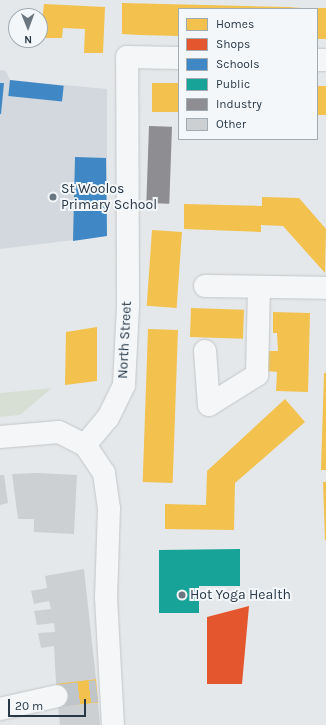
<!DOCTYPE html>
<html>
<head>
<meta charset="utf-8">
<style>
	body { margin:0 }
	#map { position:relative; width:326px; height:725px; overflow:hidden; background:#e5e8ea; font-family:Karla,sans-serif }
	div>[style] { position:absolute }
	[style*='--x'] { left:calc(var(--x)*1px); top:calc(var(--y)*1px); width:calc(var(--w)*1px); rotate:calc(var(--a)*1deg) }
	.built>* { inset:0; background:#d2d8de }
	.green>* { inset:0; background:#d7dfd5 }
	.homes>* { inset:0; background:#f2c14e; transform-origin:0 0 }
	.shops>* { inset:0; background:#e4572e }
	.schools>* { inset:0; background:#3f88c5; transform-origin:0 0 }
	.public>* { inset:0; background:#17a398 }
	.industry>* { inset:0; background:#8d8d92; transform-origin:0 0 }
	.building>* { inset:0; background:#cdd0d3 }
	.minor-tunnel>* { height:22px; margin-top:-11px; transform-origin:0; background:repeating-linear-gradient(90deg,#bfc5c9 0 22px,transparent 0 33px) }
	.roads { filter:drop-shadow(0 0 1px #c3c6c8) drop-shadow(0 0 1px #c3c6c8) }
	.minor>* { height:22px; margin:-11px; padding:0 11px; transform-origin:11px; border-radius:11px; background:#f4f6f7 }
	.dots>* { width:11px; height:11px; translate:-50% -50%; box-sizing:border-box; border:2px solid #f3f7f9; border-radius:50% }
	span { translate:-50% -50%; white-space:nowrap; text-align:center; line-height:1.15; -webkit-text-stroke:4px #f3f7f9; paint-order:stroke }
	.poi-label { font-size:14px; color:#283847 }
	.left { translate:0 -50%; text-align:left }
	.street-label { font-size:14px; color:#283847 }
	.legend { position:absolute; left:178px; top:8px; width:140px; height:132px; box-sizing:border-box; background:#f3f7f9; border:1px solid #a2abb2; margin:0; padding:5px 7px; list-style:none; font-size:12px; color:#283847 }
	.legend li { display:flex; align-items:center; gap:8px; height:20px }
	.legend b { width:20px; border:1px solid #a2abb2 }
	.north { position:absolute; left:8px; top:8px; width:40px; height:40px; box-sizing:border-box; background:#f3f7f9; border:1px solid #a2abb2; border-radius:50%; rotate:179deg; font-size:11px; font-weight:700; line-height:16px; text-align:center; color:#283847 }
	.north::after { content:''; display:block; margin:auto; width:14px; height:18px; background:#6a7680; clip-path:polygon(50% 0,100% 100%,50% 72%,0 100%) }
	.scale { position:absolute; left:8px; top:699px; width:78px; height:18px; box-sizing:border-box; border:2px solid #283847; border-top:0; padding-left:5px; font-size:12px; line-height:14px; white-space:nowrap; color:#283847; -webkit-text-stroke:3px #f3f7f9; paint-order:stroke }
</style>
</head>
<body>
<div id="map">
	<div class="built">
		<div style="clip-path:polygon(0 70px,6px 71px,10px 80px,107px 89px,107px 236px,0 249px)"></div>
	</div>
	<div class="green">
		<div style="clip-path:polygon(52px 388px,20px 415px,0 417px,0 393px)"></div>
	</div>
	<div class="homes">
		<div style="clip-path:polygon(122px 3px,288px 7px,315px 9px,179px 9px,179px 36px,140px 35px,122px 34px)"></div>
		<div style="clip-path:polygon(44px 4px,105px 7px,103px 53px,84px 53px,85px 29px,63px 28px,62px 38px,40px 38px)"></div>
		<div style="left:317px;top:8px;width:9px;height:31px"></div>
		<div style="left:152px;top:83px;width:27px;height:29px"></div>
		<div style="left:317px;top:86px;width:9px;height:29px"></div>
		<div style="clip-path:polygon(262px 197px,299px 198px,326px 229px,325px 273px,283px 226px,261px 225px,261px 232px,184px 229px,184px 204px,262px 206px)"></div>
		<div style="left:152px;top:230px;width:30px;height:76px;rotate:4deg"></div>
		<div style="left:191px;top:308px;width:53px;height:29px;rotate:2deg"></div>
		<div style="clip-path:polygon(273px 312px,310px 313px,308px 392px,276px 391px,277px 372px,267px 371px,267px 351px,278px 351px,277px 333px,273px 333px)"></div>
		<div style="clip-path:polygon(97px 327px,97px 381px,65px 385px,66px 332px)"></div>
		<div style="left:148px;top:329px;width:30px;height:153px;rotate:2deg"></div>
		<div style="clip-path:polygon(324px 373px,326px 373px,326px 470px,321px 470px)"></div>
		<div style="clip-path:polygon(285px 399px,305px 422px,235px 483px,234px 530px,165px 529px,165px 504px,206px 505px,207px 471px)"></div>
		<div style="clip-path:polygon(323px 482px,326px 482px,326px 540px,325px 540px)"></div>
		<div style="left:96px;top:679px;width:24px;height:40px;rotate:85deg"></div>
	</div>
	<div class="shops">
		<div style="clip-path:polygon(249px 606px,242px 684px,207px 684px,207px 617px)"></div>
	</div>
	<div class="schools">
		<div style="left:10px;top:80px;width:54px;height:16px;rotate:6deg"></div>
		<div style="clip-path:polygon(0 83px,4px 83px,1px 114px,0 114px)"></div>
		<div style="clip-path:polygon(75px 157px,106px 158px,107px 236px,73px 241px)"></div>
	</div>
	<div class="public">
		<div style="clip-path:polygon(240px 549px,240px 586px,199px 586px,199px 613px,159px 613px,159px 550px)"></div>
	</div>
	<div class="industry">
		<div style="left:149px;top:126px;width:23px;height:77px;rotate:2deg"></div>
	</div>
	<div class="building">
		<div style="clip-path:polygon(38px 473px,77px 475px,74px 534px,34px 532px,34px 519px,18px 519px,12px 474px)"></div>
		<div style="clip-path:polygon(0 475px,4px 475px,8px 503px,0 505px)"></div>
		<div style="clip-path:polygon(84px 569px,96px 679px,56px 684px,54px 646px,41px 648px,38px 633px,55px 632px,54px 623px,37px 625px,34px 611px,51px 609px,49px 601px,34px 604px,31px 591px,47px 588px,45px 576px)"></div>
		<div style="clip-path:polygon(98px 703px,100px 725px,60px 725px,58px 706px)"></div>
	</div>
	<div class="minor-tunnel">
		<div style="--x:57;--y:696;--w:40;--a:-7.1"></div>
	</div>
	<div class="roads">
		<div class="minor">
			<div style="--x:317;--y:60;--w:9;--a:0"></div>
			<div style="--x:205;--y:286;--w:121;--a:0.9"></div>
			<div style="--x:205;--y:351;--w:54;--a:85.8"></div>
			<div style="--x:209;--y:405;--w:57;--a:-32"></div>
			<div style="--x:257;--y:375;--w:88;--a:-88.7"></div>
			<div style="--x:0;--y:437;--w:59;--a:-4.8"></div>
			<div style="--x:59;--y:432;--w:29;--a:27"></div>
			<div style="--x:85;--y:445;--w:34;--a:56"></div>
			<div style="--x:104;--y:473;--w:35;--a:82"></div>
			<div style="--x:109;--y:508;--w:89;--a:91.9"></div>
			<div style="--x:106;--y:597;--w:128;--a:86.9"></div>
			<div style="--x:85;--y:445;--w:35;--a:-50"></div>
			<div style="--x:108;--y:418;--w:37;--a:-64"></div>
			<div style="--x:124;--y:385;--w:80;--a:-87.1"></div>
			<div style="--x:128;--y:305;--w:248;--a:-90.2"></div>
			<div style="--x:127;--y:57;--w:52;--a:1.1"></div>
			<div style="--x:0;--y:709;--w:58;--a:-12.8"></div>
		</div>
	</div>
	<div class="dots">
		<div style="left:53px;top:197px;background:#6a7680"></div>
		<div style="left:182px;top:595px;background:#6a7680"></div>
	</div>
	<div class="poi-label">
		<span class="left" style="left:61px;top:197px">St Woolos<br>Primary School</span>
		<span class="left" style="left:190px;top:595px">Hot Yoga Health</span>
	</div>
	<div class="street-label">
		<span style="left:125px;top:340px;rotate:-87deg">North Street</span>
	</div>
	<ul class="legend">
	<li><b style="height:11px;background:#f2c14e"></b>Homes</li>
	<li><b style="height:11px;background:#e4572e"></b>Shops</li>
	<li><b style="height:11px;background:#3f88c5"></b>Schools</li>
	<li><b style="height:11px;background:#17a398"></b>Public</li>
	<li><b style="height:11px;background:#8d8d92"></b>Industry</li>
	<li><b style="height:11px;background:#cdd0d3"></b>Other</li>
	</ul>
	<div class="north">N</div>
	<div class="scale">20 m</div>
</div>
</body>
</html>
